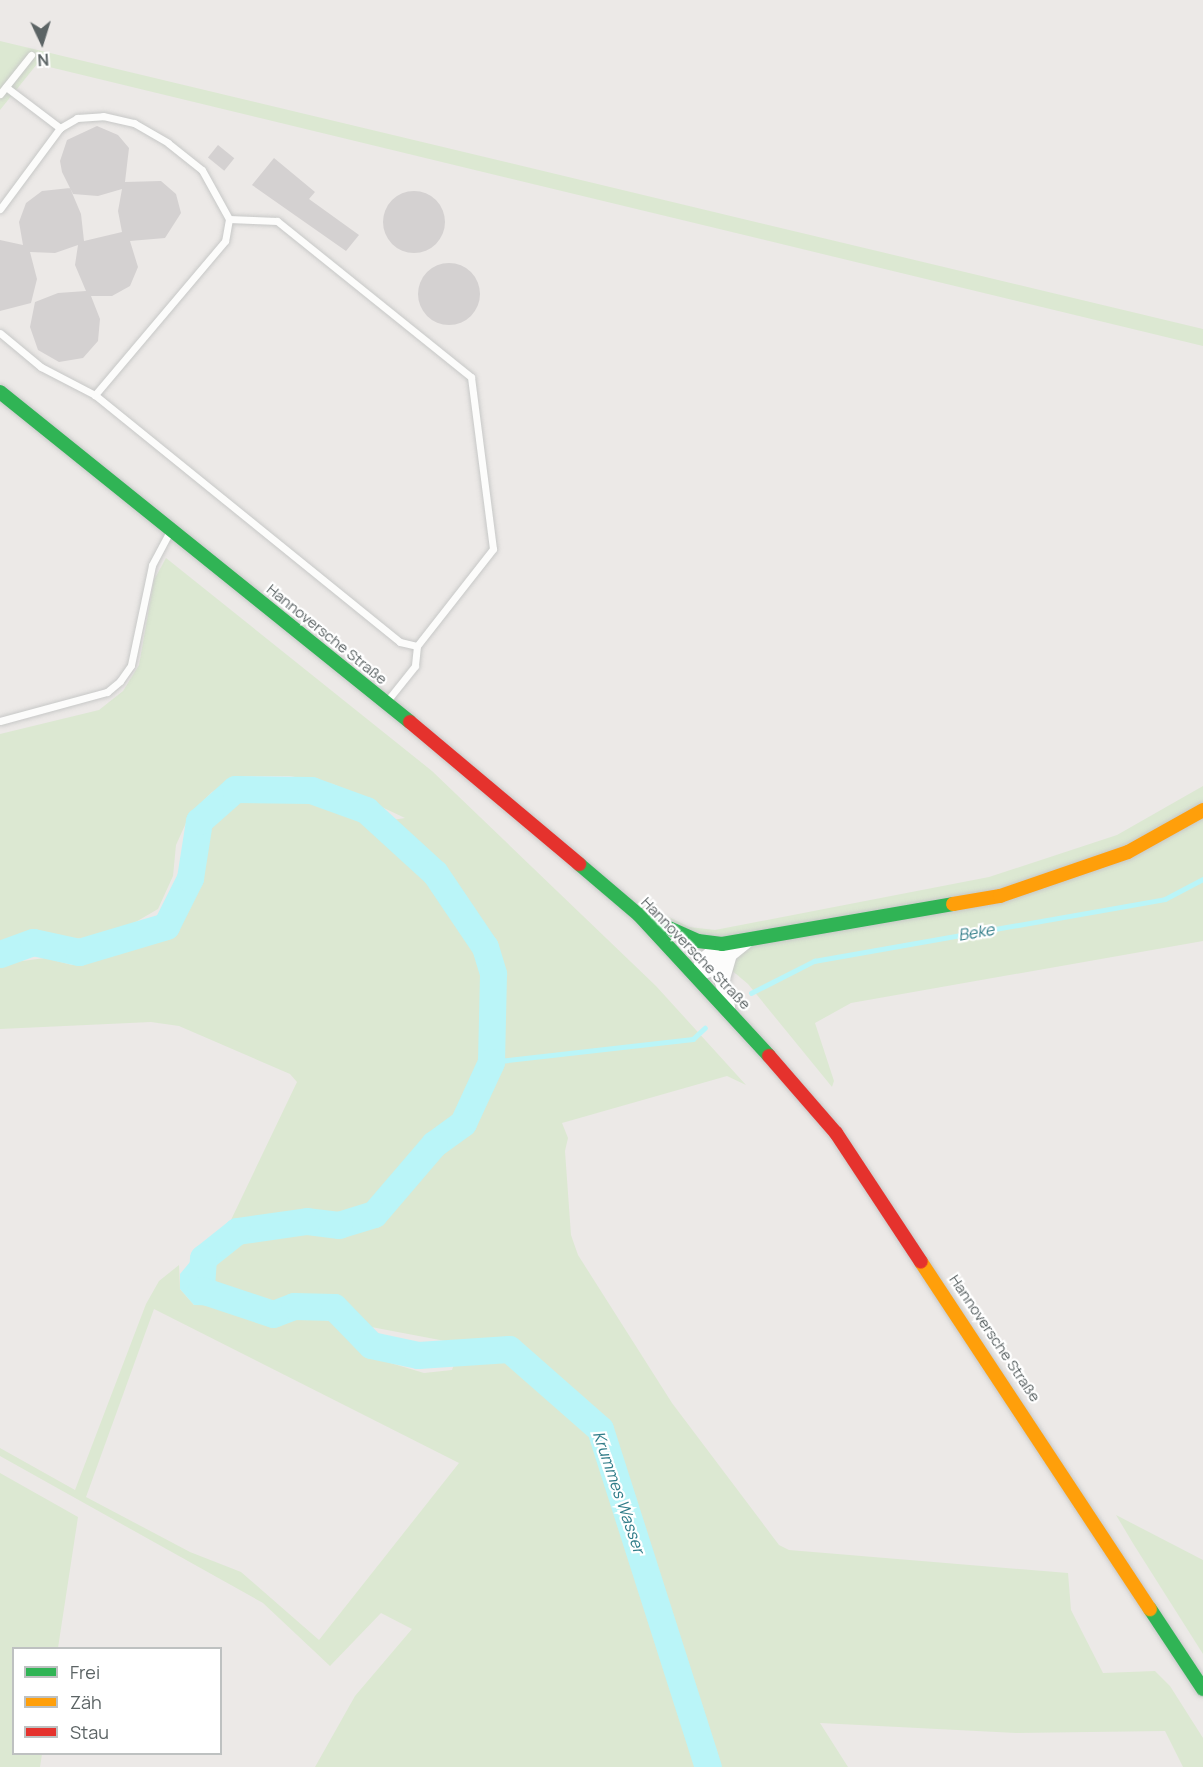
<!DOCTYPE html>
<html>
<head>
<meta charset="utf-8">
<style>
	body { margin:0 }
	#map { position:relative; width:1203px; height:1767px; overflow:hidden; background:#ece9e7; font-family:Manrope,sans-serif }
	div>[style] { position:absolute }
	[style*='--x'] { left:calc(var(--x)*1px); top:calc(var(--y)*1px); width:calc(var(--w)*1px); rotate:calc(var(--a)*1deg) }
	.green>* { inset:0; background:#dce8d2 }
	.water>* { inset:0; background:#baf5f8 }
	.stream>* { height:4.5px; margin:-2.25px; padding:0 2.25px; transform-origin:2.25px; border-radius:2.25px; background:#baf5f8 }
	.river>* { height:27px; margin:-13.5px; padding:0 13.5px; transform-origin:13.5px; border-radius:13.5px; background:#baf5f8 }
	.building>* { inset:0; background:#d4d1d1; transform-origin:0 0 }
	.round { border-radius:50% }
	.roads { filter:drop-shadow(0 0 2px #c7c8c7) drop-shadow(0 0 2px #c7c8c7) }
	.lane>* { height:7px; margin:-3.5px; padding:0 3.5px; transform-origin:3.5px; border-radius:3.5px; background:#fcfcfb }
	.street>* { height:14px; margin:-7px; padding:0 7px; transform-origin:7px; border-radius:7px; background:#fcfcfb }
	.fast>* { height:14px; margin:-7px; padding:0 7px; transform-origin:7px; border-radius:7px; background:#30b455 }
	.slow>* { height:14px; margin:-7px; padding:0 7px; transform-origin:7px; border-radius:7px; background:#ff9f0a }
	.jam>* { height:14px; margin:-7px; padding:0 7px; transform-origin:7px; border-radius:7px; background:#e5322d }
	span { translate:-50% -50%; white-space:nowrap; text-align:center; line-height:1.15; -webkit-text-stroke:4.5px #fff; paint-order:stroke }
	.street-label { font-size:15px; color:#5c6465 }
	.water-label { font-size:16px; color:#307c88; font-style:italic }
	.legend { position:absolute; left:12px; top:1647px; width:210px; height:108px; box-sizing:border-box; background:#fff; border:2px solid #bec1c1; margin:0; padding:8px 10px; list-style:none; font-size:18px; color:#5c6465 }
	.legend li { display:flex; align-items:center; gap:12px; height:30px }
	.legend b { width:30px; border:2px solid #bec1c1 }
	.north { position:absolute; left:12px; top:12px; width:60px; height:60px; -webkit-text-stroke:4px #fff; paint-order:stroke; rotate:176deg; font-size:16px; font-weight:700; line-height:24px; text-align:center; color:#5c6465 }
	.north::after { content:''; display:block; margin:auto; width:21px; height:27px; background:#5c6465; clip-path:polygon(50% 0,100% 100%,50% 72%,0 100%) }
</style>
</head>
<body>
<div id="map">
	<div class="green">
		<div style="clip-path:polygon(0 41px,1203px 329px,1203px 346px,37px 64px,0 110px)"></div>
		<div style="clip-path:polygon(evenodd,166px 558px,432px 771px,656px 986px,746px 1085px,727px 1076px,562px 1123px,568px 1138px,565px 1151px,571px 1235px,578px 1255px,672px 1403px,779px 1545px,789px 1550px,1068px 1573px,1071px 1610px,1103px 1673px,1155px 1671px,1170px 1686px,1203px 1738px,1203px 1767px,1183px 1767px,1165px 1731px,1016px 1733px,820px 1723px,848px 1767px,315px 1767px,355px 1696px,412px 1629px,381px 1613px,330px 1666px,263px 1603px,0 1456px,0 1448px,75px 1490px,146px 1304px,159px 1281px,179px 1265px,180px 1289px,194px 1305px,215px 1302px,275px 1326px,307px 1316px,337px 1323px,367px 1356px,424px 1373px,452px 1370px,461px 1344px,366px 1326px,343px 1303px,303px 1295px,270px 1305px,220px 1287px,207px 1270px,297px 1082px,290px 1074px,179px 1026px,151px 1022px,0 1029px,0 964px,45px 958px,72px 965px,155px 942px,171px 930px,197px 882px,208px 827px,236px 800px,303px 799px,352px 810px,373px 823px,405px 818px,333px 784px,290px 776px,245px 776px,212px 792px,190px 814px,176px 845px,173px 876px,158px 909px,115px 934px,74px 939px,47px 933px,0 948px,0 734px,99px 710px,123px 691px,139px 665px,154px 580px,166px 558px,154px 1309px,459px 1463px,319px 1640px,241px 1572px,190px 1552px,86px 1497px,154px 1309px)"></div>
		<div style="clip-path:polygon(1203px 786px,1203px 941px,851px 1003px,815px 1023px,834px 1081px,832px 1087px,748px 984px,667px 916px,689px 927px,715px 930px,989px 877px,1117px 835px)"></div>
		<div style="clip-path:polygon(0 1473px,78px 1517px,58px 1648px,14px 1648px,14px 1754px,42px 1754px,40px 1767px,0 1767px)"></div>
		<div style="clip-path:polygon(1116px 1515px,1203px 1560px,1203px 1654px,1134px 1545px)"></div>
	</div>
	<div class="water">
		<div style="clip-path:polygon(216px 1261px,207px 1270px,220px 1287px,234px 1293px,229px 1306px,194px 1305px,180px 1289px,180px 1274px,190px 1262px)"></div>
	</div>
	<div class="stream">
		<div style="--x:751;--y:993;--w:71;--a:-26.9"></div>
		<div style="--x:814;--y:961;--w:356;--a:-10"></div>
		<div style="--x:1165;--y:899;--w:43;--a:-27.8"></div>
		<div style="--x:491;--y:1062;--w:203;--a:-6.5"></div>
		<div style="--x:693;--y:1039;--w:16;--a:-43"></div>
	</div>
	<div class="river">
		<div style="--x:0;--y:954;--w:35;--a:-20"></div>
		<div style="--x:33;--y:942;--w:47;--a:12.3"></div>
		<div style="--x:79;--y:952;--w:91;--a:-16.6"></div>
		<div style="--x:166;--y:926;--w:54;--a:-63.4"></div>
		<div style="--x:190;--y:878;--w:58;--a:-81"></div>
		<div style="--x:199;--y:821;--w:48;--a:-41.6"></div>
		<div style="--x:235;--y:789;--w:76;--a:0.8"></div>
		<div style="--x:311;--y:790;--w:59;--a:20"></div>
		<div style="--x:366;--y:810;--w:93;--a:42.4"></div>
		<div style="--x:435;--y:873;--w:89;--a:56"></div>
		<div style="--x:485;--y:947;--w:28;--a:73"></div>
		<div style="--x:493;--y:974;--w:88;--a:91.3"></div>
		<div style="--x:491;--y:1062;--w:67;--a:114.7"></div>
		<div style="--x:463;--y:1123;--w:36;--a:144"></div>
		<div style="--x:434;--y:1144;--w:92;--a:130.6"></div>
		<div style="--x:374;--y:1214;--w:37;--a:163"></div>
		<div style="--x:339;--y:1225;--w:32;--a:-173"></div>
		<div style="--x:307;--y:1221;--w:71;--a:171.9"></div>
		<div style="--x:237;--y:1231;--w:43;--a:141.5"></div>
		<div style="--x:203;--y:1258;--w:32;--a:94"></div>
		<div style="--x:201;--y:1290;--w:76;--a:18.4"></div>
		<div style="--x:273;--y:1314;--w:22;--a:-21"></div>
		<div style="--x:294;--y:1306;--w:40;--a:1.4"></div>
		<div style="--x:334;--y:1307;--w:53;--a:45.8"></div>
		<div style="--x:371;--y:1345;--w:48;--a:12"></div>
		<div style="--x:418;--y:1355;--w:91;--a:-3.8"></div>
		<div style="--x:509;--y:1349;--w:121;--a:41.3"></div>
		<div style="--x:600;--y:1429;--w:355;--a:72.3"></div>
	</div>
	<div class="building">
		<div style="clip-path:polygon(97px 126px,118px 135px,129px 148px,125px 182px,161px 181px,176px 194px,181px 213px,165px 238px,130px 241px,138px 267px,130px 286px,112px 296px,91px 296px,100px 319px,98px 341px,83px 358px,59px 362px,38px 350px,30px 327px,35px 302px,58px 293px,86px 291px,75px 265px,78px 245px,55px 253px,30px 252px,37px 279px,31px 303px,0 311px,0 240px,23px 245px,19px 222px,26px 203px,42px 191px,70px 188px,81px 214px,84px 241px,122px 232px,118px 211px,122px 189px,98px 196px,73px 194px,62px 172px,60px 161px,67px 140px)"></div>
		<div style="left:218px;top:145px;width:21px;height:16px;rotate:39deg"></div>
		<div style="clip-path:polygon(274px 158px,315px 192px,309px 199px,359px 235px,346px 251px,252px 185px)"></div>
		<div class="round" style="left:383px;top:191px;width:62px;height:62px"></div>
		<div class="round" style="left:418px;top:263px;width:62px;height:62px"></div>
	</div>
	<div class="roads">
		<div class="lane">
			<div style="--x:6;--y:87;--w:68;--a:37.2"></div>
			<div style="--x:0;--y:94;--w:50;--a:-51.5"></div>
			<div style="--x:0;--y:209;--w:101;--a:-53.5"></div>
			<div style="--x:60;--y:128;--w:20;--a:-30"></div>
			<div style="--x:77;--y:118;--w:26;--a:-4"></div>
			<div style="--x:103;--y:116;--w:32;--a:13"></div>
			<div style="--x:134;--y:123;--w:39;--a:30"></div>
			<div style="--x:168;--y:143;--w:43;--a:38.5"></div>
			<div style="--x:202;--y:170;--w:56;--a:61.1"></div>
			<div style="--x:229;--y:219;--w:22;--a:100"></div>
			<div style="--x:225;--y:241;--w:202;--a:130.2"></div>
			<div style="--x:95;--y:395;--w:61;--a:-152.6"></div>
			<div style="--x:41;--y:367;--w:53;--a:-140.3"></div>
			<div style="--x:229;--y:219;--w:48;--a:2.4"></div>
			<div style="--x:277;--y:221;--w:249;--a:38.8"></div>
			<div style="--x:471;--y:377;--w:173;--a:82.7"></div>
			<div style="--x:493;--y:549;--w:123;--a:128.1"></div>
			<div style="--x:417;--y:646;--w:20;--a:96"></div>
			<div style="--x:415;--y:666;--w:45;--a:128.7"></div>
			<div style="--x:95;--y:395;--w:392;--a:39"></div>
			<div style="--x:400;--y:642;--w:17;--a:13"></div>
			<div style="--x:0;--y:721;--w:111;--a:-15.2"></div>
			<div style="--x:107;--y:692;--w:17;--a:-40"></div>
			<div style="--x:120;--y:681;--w:19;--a:-55"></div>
			<div style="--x:131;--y:665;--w:102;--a:-78.1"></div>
			<div style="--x:152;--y:565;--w:38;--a:-62"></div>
		</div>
		<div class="street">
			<div style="--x:697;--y:974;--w:16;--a:-18"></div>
			<div style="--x:712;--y:969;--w:45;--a:-38.7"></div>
			<div style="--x:697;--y:974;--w:15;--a:-67"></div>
			<div style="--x:703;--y:960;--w:25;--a:-40"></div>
			<div style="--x:728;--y:1007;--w:26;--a:-103"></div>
			<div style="--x:722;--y:982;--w:26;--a:-74"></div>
		</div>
		<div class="fast">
			<div style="--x:0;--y:392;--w:526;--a:38.83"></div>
			<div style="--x:579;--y:864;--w:79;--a:40.4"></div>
			<div style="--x:639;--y:915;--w:192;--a:47.3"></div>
			<div style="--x:653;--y:921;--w:49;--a:24"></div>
			<div style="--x:698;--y:941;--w:24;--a:7"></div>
			<div style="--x:722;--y:944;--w:234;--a:-9.8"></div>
			<div style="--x:1150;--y:1609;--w:96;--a:56.5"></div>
		</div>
		<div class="slow">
			<div style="--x:953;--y:904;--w:48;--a:-9.7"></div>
			<div style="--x:1000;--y:896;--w:135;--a:-19"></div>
			<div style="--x:1128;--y:852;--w:86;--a:-29.2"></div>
			<div style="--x:921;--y:1262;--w:416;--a:56.6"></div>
		</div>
		<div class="jam">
			<div style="--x:410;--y:722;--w:221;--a:40"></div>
			<div style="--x:769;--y:1056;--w:102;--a:49"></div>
			<div style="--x:836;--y:1133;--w:154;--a:56.6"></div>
		</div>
	</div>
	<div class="street-label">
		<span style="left:327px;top:634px;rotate:39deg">Hannoversche Straße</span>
		<span style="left:696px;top:953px;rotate:46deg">Hannoversche Straße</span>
		<span style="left:995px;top:1338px;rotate:56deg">Hannoversche Straße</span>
	</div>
	<div class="water-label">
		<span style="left:976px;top:932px;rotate:-10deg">Beke</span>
		<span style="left:619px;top:1492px;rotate:71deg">Krummes Wasser</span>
	</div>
	<ul class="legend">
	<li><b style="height:8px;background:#30b455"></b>Frei</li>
	<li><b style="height:8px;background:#ff9f0a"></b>Zäh</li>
	<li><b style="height:8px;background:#e5322d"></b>Stau</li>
	</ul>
	<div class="north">N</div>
</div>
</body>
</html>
